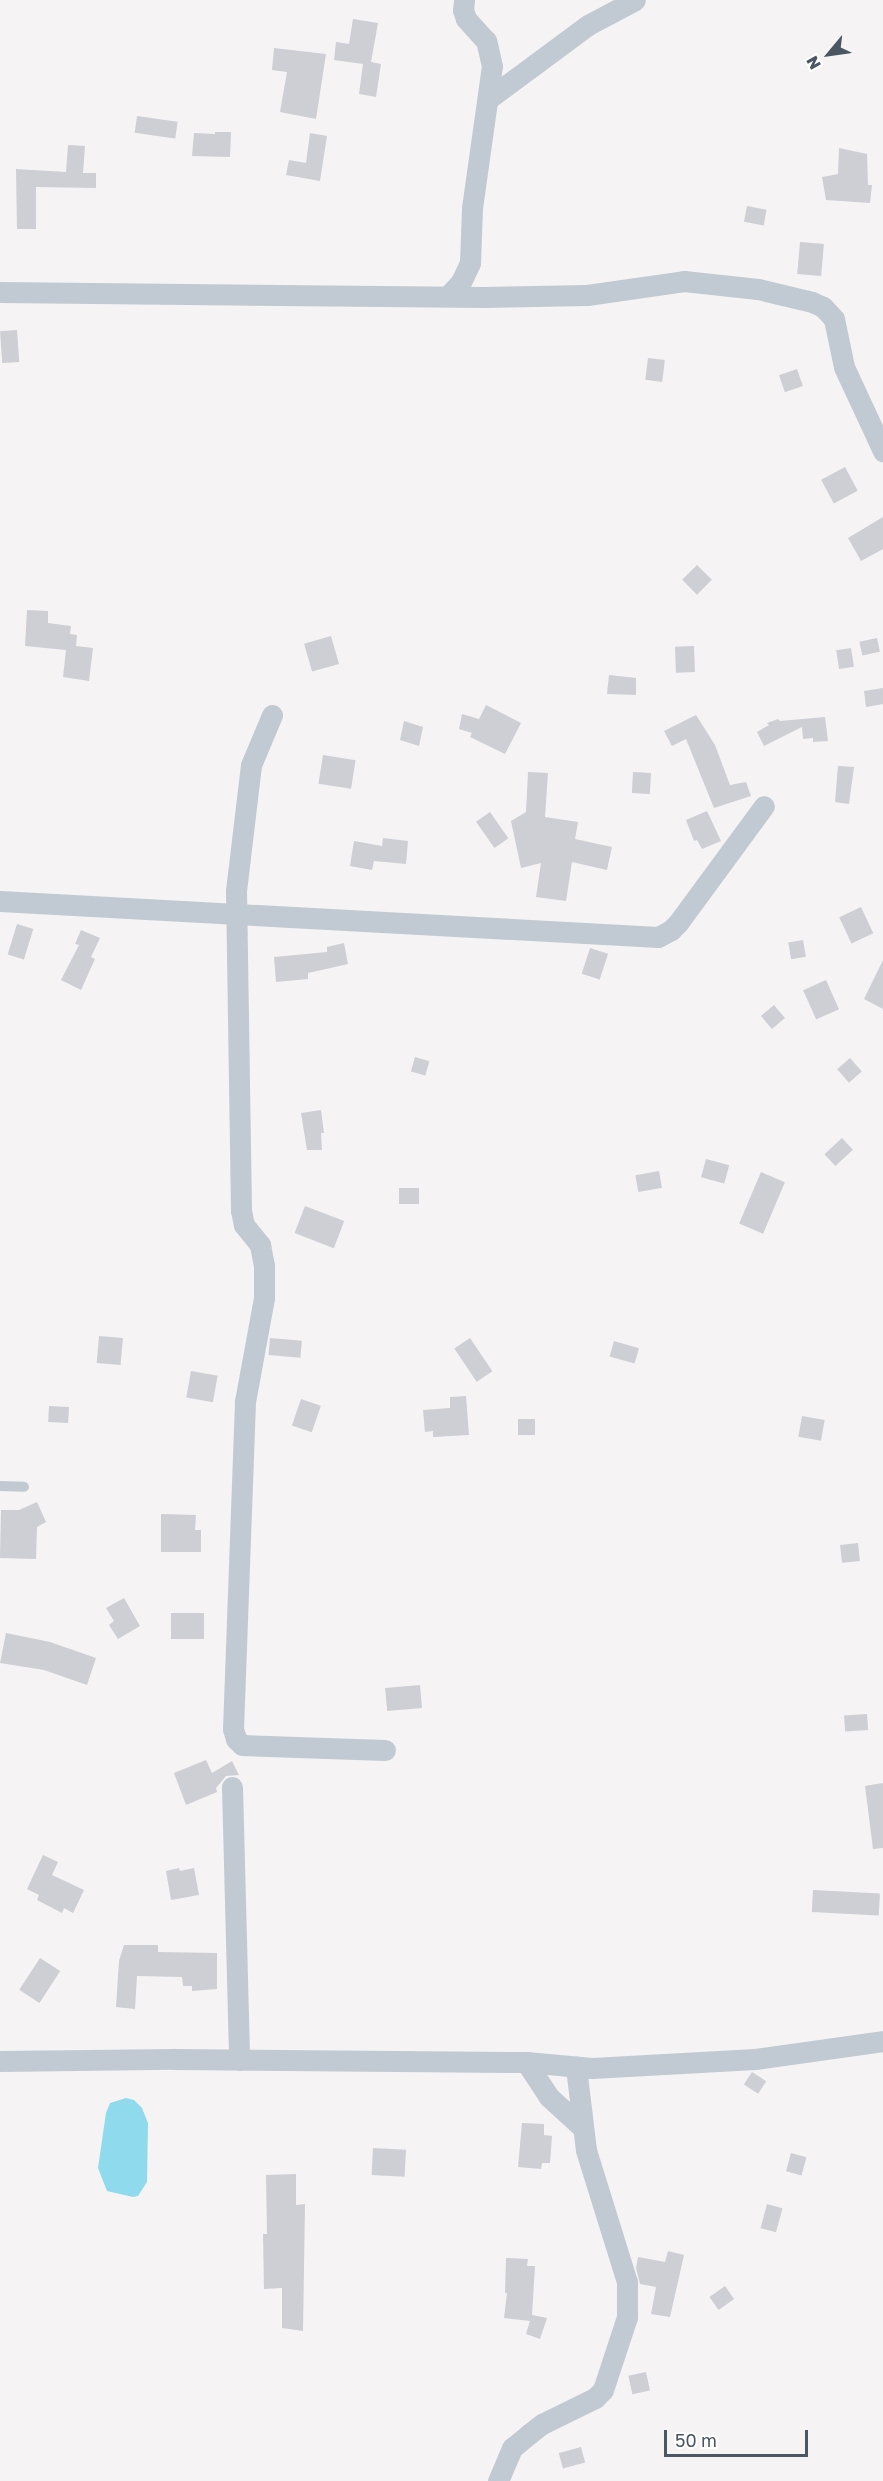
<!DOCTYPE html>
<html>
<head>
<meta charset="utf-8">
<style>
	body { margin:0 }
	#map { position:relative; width:883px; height:2481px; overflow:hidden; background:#f5f3f3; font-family:"Golos Text",sans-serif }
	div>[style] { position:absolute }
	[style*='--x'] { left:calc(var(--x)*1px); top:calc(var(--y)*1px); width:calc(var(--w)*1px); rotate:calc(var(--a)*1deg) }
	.water>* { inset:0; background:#90daee }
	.building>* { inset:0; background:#cdcfd5; transform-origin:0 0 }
	.lane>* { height:10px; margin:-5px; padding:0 5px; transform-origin:5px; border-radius:5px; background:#c1cad2 }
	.street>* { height:21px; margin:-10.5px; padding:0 10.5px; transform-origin:10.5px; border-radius:10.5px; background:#c1cad2 }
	span { translate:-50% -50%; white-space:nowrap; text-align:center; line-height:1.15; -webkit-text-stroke:4.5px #fff; paint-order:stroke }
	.north { position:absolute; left:799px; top:24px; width:60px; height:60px; -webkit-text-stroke:4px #fff; paint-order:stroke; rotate:241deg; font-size:16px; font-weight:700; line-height:24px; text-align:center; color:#4a5661 }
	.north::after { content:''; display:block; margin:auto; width:21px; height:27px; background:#4a5661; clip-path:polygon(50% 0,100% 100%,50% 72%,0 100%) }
	.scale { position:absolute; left:664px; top:2430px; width:144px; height:27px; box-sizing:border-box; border:3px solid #4a5661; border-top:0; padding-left:8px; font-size:18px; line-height:21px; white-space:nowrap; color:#4a5661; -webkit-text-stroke:4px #fff; paint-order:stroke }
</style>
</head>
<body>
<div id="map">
	<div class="water">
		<div style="clip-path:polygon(126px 2098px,134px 2100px,142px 2108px,148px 2123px,147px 2182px,138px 2196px,133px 2197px,107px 2191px,98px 2168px,106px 2113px,110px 2103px)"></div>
	</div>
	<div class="building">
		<div style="clip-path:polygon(353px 19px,378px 23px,371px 62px,381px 64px,376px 97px,359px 94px,363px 64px,334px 60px,336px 42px,349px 44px)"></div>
		<div style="clip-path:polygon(274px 48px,326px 54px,316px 119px,280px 112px,287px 72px,272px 70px)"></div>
		<div style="left:137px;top:116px;width:41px;height:17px;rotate:8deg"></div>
		<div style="clip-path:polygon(215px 132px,231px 132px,230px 157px,192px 156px,194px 133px,215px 134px)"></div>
		<div style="clip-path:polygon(310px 133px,327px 136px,320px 181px,286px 175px,289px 160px,306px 163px)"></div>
		<div style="clip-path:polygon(68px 145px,85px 146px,83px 173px,96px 173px,96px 188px,36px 187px,36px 229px,17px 229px,16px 169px,66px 172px)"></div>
		<div style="clip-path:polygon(839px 148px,867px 154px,868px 185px,872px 185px,870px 203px,826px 200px,822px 177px,838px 174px)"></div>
		<div style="left:747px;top:206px;width:20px;height:16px;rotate:11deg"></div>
		<div style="left:800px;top:242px;width:24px;height:32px;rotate:5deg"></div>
		<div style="left:17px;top:330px;width:32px;height:17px;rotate:86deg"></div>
		<div style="left:648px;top:358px;width:17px;height:22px;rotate:7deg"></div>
		<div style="left:797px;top:369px;width:18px;height:19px;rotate:71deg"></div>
		<div style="left:845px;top:467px;width:27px;height:27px;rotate:62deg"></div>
		<div style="clip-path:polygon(883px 517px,883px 549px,861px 561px,848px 538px)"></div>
		<div style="left:697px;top:565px;width:21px;height:21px;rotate:45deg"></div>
		<div style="clip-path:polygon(27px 610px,48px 611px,48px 623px,71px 626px,70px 634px,77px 635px,76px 646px,93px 648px,89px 681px,63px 677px,66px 650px,25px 646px)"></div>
		<div style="left:331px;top:636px;width:29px;height:28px;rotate:74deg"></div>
		<div style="left:877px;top:638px;width:14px;height:18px;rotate:78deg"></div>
		<div style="left:694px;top:646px;width:26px;height:19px;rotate:88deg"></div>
		<div style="left:851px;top:648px;width:19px;height:15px;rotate:81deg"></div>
		<div style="clip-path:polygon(609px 675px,636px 678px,636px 695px,607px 694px)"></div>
		<div style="clip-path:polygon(883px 688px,883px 704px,866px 707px,864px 691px)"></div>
		<div style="clip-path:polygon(486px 705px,521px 723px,505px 754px,470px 737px,472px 733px,459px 729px,462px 714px,479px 719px)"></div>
		<div style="clip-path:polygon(696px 715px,715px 745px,730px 785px,746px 782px,751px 796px,714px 808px,686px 739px,672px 746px,664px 731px)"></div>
		<div style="clip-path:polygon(825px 717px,828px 741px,813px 742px,813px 738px,803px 739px,802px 727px,764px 746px,757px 732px,769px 725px,767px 723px,778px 719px,780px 721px)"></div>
		<div style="clip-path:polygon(404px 721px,423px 727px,419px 746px,400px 740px)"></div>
		<div style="left:323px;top:755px;width:33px;height:29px;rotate:9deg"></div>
		<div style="clip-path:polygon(838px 766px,854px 767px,849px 804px,835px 802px)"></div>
		<div style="clip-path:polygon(528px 772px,548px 773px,545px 817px,578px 822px,575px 839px,612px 847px,607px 870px,572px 862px,566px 901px,536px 897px,541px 863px,521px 868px,511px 821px,526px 812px)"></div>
		<div style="left:633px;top:772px;width:18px;height:21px;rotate:3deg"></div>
		<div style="clip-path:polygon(707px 811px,721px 841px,702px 849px,697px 840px,694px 841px,686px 820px)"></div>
		<div style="left:490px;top:812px;width:32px;height:17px;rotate:55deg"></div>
		<div style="clip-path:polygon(383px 838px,408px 841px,406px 864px,374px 861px,372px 870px,350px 866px,354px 841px,382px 846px)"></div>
		<div style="left:861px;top:907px;width:29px;height:24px;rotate:65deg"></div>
		<div style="left:17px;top:924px;width:17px;height:32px;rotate:17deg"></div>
		<div style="clip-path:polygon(81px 930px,100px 938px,91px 957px,95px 959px,81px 990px,61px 980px,79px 945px,75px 944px)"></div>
		<div style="left:803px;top:940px;width:17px;height:15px;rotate:80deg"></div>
		<div style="clip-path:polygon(344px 943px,348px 964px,308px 973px,308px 979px,276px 982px,274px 957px,327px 952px,327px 947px)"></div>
		<div style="left:590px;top:948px;width:19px;height:27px;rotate:18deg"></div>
		<div style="clip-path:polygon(883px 960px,883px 1009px,864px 999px)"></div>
		<div style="left:826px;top:980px;width:32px;height:25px;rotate:66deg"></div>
		<div style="left:774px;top:1005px;width:17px;height:17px;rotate:50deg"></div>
		<div style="left:415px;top:1057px;width:15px;height:15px;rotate:16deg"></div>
		<div style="left:850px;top:1058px;width:18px;height:17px;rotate:49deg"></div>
		<div style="clip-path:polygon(321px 1110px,324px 1133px,321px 1133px,322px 1150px,307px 1150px,301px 1113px)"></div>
		<div style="left:842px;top:1138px;width:16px;height:24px;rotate:47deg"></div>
		<div style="left:706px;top:1159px;width:24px;height:19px;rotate:15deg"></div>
		<div style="left:659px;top:1171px;width:17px;height:24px;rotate:80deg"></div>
		<div style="left:761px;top:1172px;width:26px;height:56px;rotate:23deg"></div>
		<div style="left:419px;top:1188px;width:16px;height:20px;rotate:90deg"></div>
		<div style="left:305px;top:1206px;width:42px;height:29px;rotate:21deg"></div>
		<div style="left:99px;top:1336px;width:24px;height:27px;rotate:5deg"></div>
		<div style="left:270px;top:1338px;width:32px;height:17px;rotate:5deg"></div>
		<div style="left:470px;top:1338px;width:40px;height:19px;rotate:56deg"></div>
		<div style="left:614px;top:1341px;width:26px;height:16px;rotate:16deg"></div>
		<div style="left:191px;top:1371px;width:27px;height:27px;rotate:10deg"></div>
		<div style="clip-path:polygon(466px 1396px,469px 1435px,433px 1437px,433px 1431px,425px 1432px,423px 1410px,450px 1408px,450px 1397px)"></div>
		<div style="left:301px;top:1399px;width:21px;height:28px;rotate:19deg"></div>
		<div style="left:49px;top:1406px;width:20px;height:16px;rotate:3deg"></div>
		<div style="left:802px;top:1416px;width:23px;height:21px;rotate:10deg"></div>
		<div style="left:518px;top:1419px;width:17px;height:16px"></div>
		<div style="clip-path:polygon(37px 1502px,46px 1522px,37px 1527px,36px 1559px,0 1558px,1px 1510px,19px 1510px)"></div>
		<div style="clip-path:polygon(161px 1514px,196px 1515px,195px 1530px,201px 1530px,201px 1552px,161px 1552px)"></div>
		<div style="left:858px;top:1543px;width:18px;height:18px;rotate:84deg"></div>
		<div style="clip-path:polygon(124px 1598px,140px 1626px,118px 1639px,109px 1625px,114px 1621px,106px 1608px)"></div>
		<div style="left:204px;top:1613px;width:26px;height:33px;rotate:90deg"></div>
		<div style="clip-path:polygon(6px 1633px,50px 1642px,96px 1658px,87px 1685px,44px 1670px,0 1663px)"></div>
		<div style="left:420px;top:1685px;width:23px;height:35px;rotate:85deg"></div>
		<div style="left:867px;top:1714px;width:16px;height:23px;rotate:86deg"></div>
		<div style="clip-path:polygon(206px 1760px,212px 1773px,232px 1761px,239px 1775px,226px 1776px,216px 1788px,217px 1792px,186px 1805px,174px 1773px)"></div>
		<div style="clip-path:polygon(883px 1783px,883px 1848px,873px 1849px,865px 1786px)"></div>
		<div style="clip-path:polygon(43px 1855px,58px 1862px,52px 1875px,84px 1890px,73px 1913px,64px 1908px,62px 1913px,37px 1900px,39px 1895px,27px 1889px)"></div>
		<div style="clip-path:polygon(179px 1868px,180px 1871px,194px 1868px,199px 1895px,171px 1900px,166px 1871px)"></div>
		<div style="left:813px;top:1890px;width:67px;height:22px;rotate:3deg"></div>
		<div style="clip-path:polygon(124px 1945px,158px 1945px,158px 1952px,217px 1953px,217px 1989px,192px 1991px,192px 1986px,183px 1986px,182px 1977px,137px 1976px,135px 2009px,116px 2007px,119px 1961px)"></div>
		<div style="left:40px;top:1958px;width:24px;height:38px;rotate:33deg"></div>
		<div style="left:752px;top:2072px;width:17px;height:15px;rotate:33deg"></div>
		<div style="clip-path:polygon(522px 2123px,544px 2124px,544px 2135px,552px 2136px,550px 2163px,542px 2163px,541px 2169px,518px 2167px)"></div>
		<div style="left:373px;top:2148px;width:33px;height:27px;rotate:3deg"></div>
		<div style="left:791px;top:2153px;width:16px;height:19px;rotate:15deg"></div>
		<div style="clip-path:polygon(296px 2174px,296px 2205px,305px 2204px,303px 2331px,282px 2328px,282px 2288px,264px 2289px,263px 2234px,267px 2234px,266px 2175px)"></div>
		<div style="left:767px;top:2204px;width:16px;height:25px;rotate:15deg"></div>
		<div style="clip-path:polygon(668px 2251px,684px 2255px,670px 2317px,651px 2314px,656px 2287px,640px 2284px,636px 2268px,638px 2257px,665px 2262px)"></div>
		<div style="clip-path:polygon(506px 2258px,528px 2259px,527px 2266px,535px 2266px,532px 2315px,547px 2318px,540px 2339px,526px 2334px,530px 2321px,504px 2318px,507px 2293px,505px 2293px)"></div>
		<div style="left:725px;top:2286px;width:16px;height:19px;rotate:55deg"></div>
		<div style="left:646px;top:2372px;width:19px;height:18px;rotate:78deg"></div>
		<div style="left:581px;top:2447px;width:16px;height:23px;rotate:75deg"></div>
	</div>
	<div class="lane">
		<div style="--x:0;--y:1486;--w:24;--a:2"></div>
	</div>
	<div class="street">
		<div style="--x:488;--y:99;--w:124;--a:-36.5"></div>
		<div style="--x:588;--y:25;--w:53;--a:-28"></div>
		<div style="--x:0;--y:292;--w:483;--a:0.6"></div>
		<div style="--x:483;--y:297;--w:104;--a:-1.1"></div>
		<div style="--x:587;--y:295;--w:98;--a:-8.2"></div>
		<div style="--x:684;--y:281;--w:74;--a:6.2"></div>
		<div style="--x:758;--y:289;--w:56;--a:13.5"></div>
		<div style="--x:812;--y:302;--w:12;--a:24"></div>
		<div style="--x:823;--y:307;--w:16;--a:47"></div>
		<div style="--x:834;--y:319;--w:49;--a:78.2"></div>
		<div style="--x:844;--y:367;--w:93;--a:65.1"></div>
		<div style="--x:448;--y:296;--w:19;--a:-47"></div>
		<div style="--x:461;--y:282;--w:21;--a:-65"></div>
		<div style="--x:470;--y:263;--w:55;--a:-87.9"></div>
		<div style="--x:472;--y:208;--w:143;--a:-82"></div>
		<div style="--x:492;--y:66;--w:26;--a:-103"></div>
		<div style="--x:486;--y:41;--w:30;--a:-132"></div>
		<div style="--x:466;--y:19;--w:9;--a:-108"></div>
		<div style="--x:463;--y:10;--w:10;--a:-84"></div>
		<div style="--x:272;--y:715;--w:54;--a:112.8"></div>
		<div style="--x:251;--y:765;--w:127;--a:96.8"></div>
		<div style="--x:236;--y:891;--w:319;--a:89.1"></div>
		<div style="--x:241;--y:1210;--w:15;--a:79"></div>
		<div style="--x:244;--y:1225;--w:26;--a:51"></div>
		<div style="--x:260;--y:1245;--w:20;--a:79"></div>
		<div style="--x:264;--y:1265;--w:33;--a:90"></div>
		<div style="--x:264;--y:1298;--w:106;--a:100.4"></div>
		<div style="--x:245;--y:1402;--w:327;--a:92.1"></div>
		<div style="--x:233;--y:1729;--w:10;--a:73"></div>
		<div style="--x:236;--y:1739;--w:8;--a:45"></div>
		<div style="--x:242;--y:1745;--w:143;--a:2"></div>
		<div style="--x:0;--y:901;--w:659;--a:3.13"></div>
		<div style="--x:658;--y:937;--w:15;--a:-28"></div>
		<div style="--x:671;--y:930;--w:10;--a:-45"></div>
		<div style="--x:678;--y:923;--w:145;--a:-53.7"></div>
		<div style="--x:232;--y:1787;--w:273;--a:88.5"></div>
		<div style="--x:0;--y:2061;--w:174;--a:-0.7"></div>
		<div style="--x:174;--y:2059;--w:352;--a:0.5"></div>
		<div style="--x:526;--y:2062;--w:66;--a:5.2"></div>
		<div style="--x:592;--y:2068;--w:163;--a:-3.2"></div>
		<div style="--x:755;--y:2059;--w:129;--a:-8"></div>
		<div style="--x:526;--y:2062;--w:42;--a:56.7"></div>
		<div style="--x:549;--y:2097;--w:46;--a:42.4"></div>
		<div style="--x:498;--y:2481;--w:36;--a:-67"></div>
		<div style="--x:512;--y:2448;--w:22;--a:-39"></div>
		<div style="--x:529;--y:2434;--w:16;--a:-38"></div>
		<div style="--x:542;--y:2424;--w:59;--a:-26.1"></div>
		<div style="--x:595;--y:2398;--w:11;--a:-45"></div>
		<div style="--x:603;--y:2390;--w:77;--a:-71.8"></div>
		<div style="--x:627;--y:2317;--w:35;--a:-90"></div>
		<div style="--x:627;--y:2282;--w:138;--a:-107.3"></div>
		<div style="--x:586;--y:2150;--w:84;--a:-96.9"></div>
	</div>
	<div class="north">N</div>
	<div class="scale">50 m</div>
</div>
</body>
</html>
